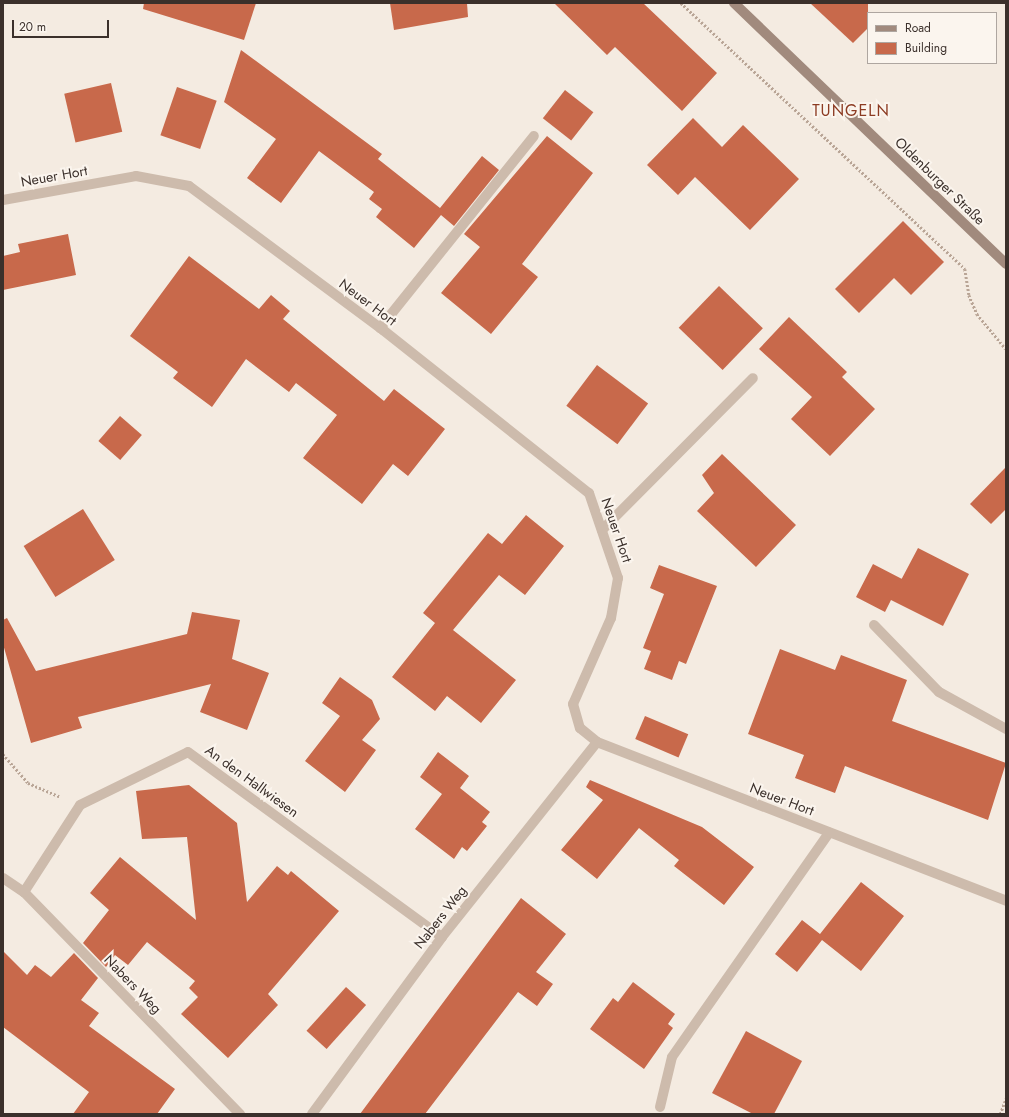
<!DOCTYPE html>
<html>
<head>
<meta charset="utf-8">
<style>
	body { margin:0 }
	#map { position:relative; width:1009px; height:1117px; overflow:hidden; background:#f4ebe1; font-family:Jost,sans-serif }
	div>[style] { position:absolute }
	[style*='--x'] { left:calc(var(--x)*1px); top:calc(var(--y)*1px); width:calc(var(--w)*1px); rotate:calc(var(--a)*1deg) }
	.building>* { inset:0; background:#c8694b; transform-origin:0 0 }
	.path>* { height:2.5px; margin-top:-1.25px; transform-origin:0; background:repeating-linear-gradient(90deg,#b9a596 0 2px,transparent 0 4px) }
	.lane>* { height:10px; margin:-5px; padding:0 5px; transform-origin:5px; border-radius:5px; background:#cdbbac }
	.street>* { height:10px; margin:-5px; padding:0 5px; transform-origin:5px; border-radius:5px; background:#cdbbac }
	.secondary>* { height:10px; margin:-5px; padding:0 5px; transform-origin:5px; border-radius:5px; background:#a18a7d }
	span { translate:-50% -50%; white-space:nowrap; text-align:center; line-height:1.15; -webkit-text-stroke:4px #fbf5ee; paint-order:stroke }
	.street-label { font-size:14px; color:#3b302b }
	.quarter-label { font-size:16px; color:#8c3b22; letter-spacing:1px }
	.frame { position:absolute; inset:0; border:4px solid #3b302b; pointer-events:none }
	.legend { position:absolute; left:867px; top:12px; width:130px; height:52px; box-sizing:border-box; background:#fbf5ee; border:1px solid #aea6a0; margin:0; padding:5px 7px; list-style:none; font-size:12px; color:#3b302b }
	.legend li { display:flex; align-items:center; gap:8px; height:20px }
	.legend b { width:20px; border:1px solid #aea6a0 }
	.scale { position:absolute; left:12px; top:20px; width:97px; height:18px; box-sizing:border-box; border:2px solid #3b302b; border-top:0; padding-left:5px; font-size:12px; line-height:14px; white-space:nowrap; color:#3b302b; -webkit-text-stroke:3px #fbf5ee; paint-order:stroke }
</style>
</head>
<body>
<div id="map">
	<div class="building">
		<div style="clip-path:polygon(144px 3px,256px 3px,244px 40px,143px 9px)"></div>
		<div style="clip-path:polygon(390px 3px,467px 3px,468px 17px,394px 30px)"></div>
		<div style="clip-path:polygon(554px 3px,643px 3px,717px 73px,682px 111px,615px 47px,607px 55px)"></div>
		<div style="clip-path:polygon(810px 3px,868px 3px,868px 28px,853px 43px)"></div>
		<div style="clip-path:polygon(241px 50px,382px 154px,378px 159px,440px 208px,482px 156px,499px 170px,454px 226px,441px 215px,414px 248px,376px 217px,382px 209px,369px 199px,374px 192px,319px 151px,281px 203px,247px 178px,276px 139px,224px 102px)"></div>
		<div style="left:111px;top:83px;width:50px;height:48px;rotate:77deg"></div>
		<div style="left:177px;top:87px;width:42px;height:51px;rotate:19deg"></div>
		<div style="left:565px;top:90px;width:36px;height:36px;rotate:38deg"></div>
		<div style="clip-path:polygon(693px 118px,722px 147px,743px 125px,799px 179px,750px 230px,695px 177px,678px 195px,647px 165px)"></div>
		<div style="clip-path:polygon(547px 136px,593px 173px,522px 264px,538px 277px,491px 334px,441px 293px,480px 247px,464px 234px)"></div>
		<div style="clip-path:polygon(903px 221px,944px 262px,911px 295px,894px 278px,859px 313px,835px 289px)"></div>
		<div style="clip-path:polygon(68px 234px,76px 275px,3px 290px,3px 256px,20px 252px,18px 244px)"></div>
		<div style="clip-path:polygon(189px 256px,259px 309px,271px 295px,290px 311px,283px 319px,384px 401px,394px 389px,445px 429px,408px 476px,393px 464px,362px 504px,303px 458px,337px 415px,296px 383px,289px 392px,246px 359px,212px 407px,173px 378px,178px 372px,130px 336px)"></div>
		<div style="left:719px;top:286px;width:61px;height:58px;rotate:44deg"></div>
		<div style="clip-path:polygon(789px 317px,847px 372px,842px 377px,875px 409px,830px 456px,791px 419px,812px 397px,759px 349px)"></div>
		<div style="left:597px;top:365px;width:64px;height:51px;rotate:37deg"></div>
		<div style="left:120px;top:416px;width:29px;height:33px;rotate:41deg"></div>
		<div style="clip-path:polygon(722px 454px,796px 525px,756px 567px,697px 511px,714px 493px,702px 475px)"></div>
		<div style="clip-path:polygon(1006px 467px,1006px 509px,991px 524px,970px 504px)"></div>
		<div style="left:83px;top:509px;width:60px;height:70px;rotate:58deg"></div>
		<div style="clip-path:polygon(526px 515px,564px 546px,525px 595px,499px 575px,453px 630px,516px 680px,481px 723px,447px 696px,435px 711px,392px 677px,435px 623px,423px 613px,488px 533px,502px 544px)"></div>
		<div style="clip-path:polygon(918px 548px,969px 574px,943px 626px,891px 600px,885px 612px,856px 597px,873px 564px,902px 579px,900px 582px)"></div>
		<div style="clip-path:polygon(659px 565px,717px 586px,686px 664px,679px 661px,672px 680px,644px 669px,651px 651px,643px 648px,664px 594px,650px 588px)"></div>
		<div style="clip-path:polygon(192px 612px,240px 620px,232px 659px,269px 673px,247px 730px,200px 712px,211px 684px,78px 717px,82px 728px,31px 743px,3px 644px,3px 620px,7px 618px,36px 671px,187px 634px)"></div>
		<div style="clip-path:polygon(780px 649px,835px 670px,841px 655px,907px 680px,892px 721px,1006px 763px,988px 820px,845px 766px,835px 793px,795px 778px,804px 755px,748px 734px)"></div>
		<div style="clip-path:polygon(340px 677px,372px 700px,380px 719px,362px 740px,376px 750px,345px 792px,305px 761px,340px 716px,322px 703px)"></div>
		<div style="left:645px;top:716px;width:47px;height:25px;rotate:23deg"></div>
		<div style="clip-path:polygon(438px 752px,469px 776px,460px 788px,490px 812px,482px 822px,487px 826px,467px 851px,462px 847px,454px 859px,415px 829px,442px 794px,420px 777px)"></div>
		<div style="clip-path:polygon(590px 780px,702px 827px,754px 867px,724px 905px,674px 866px,679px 860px,639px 828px,597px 879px,561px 850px,603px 800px,586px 787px)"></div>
		<div style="clip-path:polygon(189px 785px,237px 823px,247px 902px,277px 866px,288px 875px,291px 871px,339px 911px,268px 994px,278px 1005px,228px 1058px,181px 1014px,198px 997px,189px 988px,195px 981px,147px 942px,128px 965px,115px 955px,106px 967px,83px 943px,109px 910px,90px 893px,120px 857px,196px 920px,187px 837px,142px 839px,136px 791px)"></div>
		<div style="clip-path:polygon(861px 882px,904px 916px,861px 971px,822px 940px,797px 972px,775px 954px,802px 920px,820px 934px)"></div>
		<div style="clip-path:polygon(521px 898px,566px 934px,536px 972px,553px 984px,537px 1006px,518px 992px,425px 1114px,360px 1114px)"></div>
		<div style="clip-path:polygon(3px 951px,27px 975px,35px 965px,51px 977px,74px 953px,98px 978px,81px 1000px,99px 1013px,89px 1026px,175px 1089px,157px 1114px,73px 1114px,89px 1092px,3px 1027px)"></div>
		<div style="clip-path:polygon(633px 982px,675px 1014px,668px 1024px,673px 1028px,644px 1069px,590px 1029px,613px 998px,618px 1002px)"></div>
		<div style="left:346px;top:987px;width:27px;height:59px;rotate:42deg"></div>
		<div style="clip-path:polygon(746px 1031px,802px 1061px,774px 1114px,753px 1114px,712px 1093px)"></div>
	</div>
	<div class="path">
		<div style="--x:681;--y:3;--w:389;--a:43.1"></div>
		<div style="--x:965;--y:269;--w:26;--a:81"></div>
		<div style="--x:969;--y:295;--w:21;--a:67"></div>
		<div style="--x:977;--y:314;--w:45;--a:50.4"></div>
		<div style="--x:3;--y:754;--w:38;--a:49"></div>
		<div style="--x:28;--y:783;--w:34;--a:23"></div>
		<div style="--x:1000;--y:1114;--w:17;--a:-69"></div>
	</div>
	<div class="lane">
		<div style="--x:380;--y:328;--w:246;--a:-51.3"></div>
		<div style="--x:602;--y:530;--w:214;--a:-45.2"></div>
		<div style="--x:874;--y:625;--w:93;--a:45.9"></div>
		<div style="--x:939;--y:692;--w:77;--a:28.9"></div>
		<div style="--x:660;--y:1107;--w:51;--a:-76.5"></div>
		<div style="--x:672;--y:1057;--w:274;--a:-55"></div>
	</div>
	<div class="street">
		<div style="--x:3;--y:200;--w:135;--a:-10.2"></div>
		<div style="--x:136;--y:176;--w:54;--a:10.7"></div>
		<div style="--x:189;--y:186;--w:242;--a:36.6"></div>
		<div style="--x:383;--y:330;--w:263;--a:38.4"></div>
		<div style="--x:589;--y:493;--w:90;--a:71.2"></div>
		<div style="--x:618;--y:578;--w:41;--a:99.9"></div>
		<div style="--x:611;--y:618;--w:94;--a:113.8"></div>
		<div style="--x:573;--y:704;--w:25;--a:74"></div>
		<div style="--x:580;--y:728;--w:22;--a:39"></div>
		<div style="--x:597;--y:742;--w:439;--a:21.2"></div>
		<div style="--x:3;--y:878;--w:25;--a:34"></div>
		<div style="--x:24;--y:892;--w:310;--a:45.8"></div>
		<div style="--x:24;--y:892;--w:103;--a:-57.2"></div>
		<div style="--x:80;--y:805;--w:120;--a:-26.1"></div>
		<div style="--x:188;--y:752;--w:314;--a:36.1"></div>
		<div style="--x:312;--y:1114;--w:220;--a:-53.7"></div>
		<div style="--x:442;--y:937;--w:249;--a:-51.5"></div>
	</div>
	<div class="secondary">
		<div style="--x:734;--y:3;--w:377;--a:43.8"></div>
	</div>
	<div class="street-label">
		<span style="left:54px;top:176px;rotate:-10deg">Neuer Hort</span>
		<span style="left:940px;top:181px;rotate:44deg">Oldenburger Straße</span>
		<span style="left:368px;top:302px;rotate:37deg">Neuer Hort</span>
		<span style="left:617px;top:530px;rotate:71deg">Neuer Hort</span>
		<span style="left:252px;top:781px;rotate:36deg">An den Hallwiesen</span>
		<span style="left:782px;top:799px;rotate:21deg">Neuer Hort</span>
		<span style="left:440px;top:917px;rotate:-52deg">Nabers Weg</span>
		<span style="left:133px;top:984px;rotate:46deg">Nabers Weg</span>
	</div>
	<div class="quarter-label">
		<span style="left:851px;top:111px">TUNGELN</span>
	</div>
	<div class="frame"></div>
	<ul class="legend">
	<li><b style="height:5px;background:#a18a7d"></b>Road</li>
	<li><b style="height:11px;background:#c8694b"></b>Building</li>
	</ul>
	<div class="scale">20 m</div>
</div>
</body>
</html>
